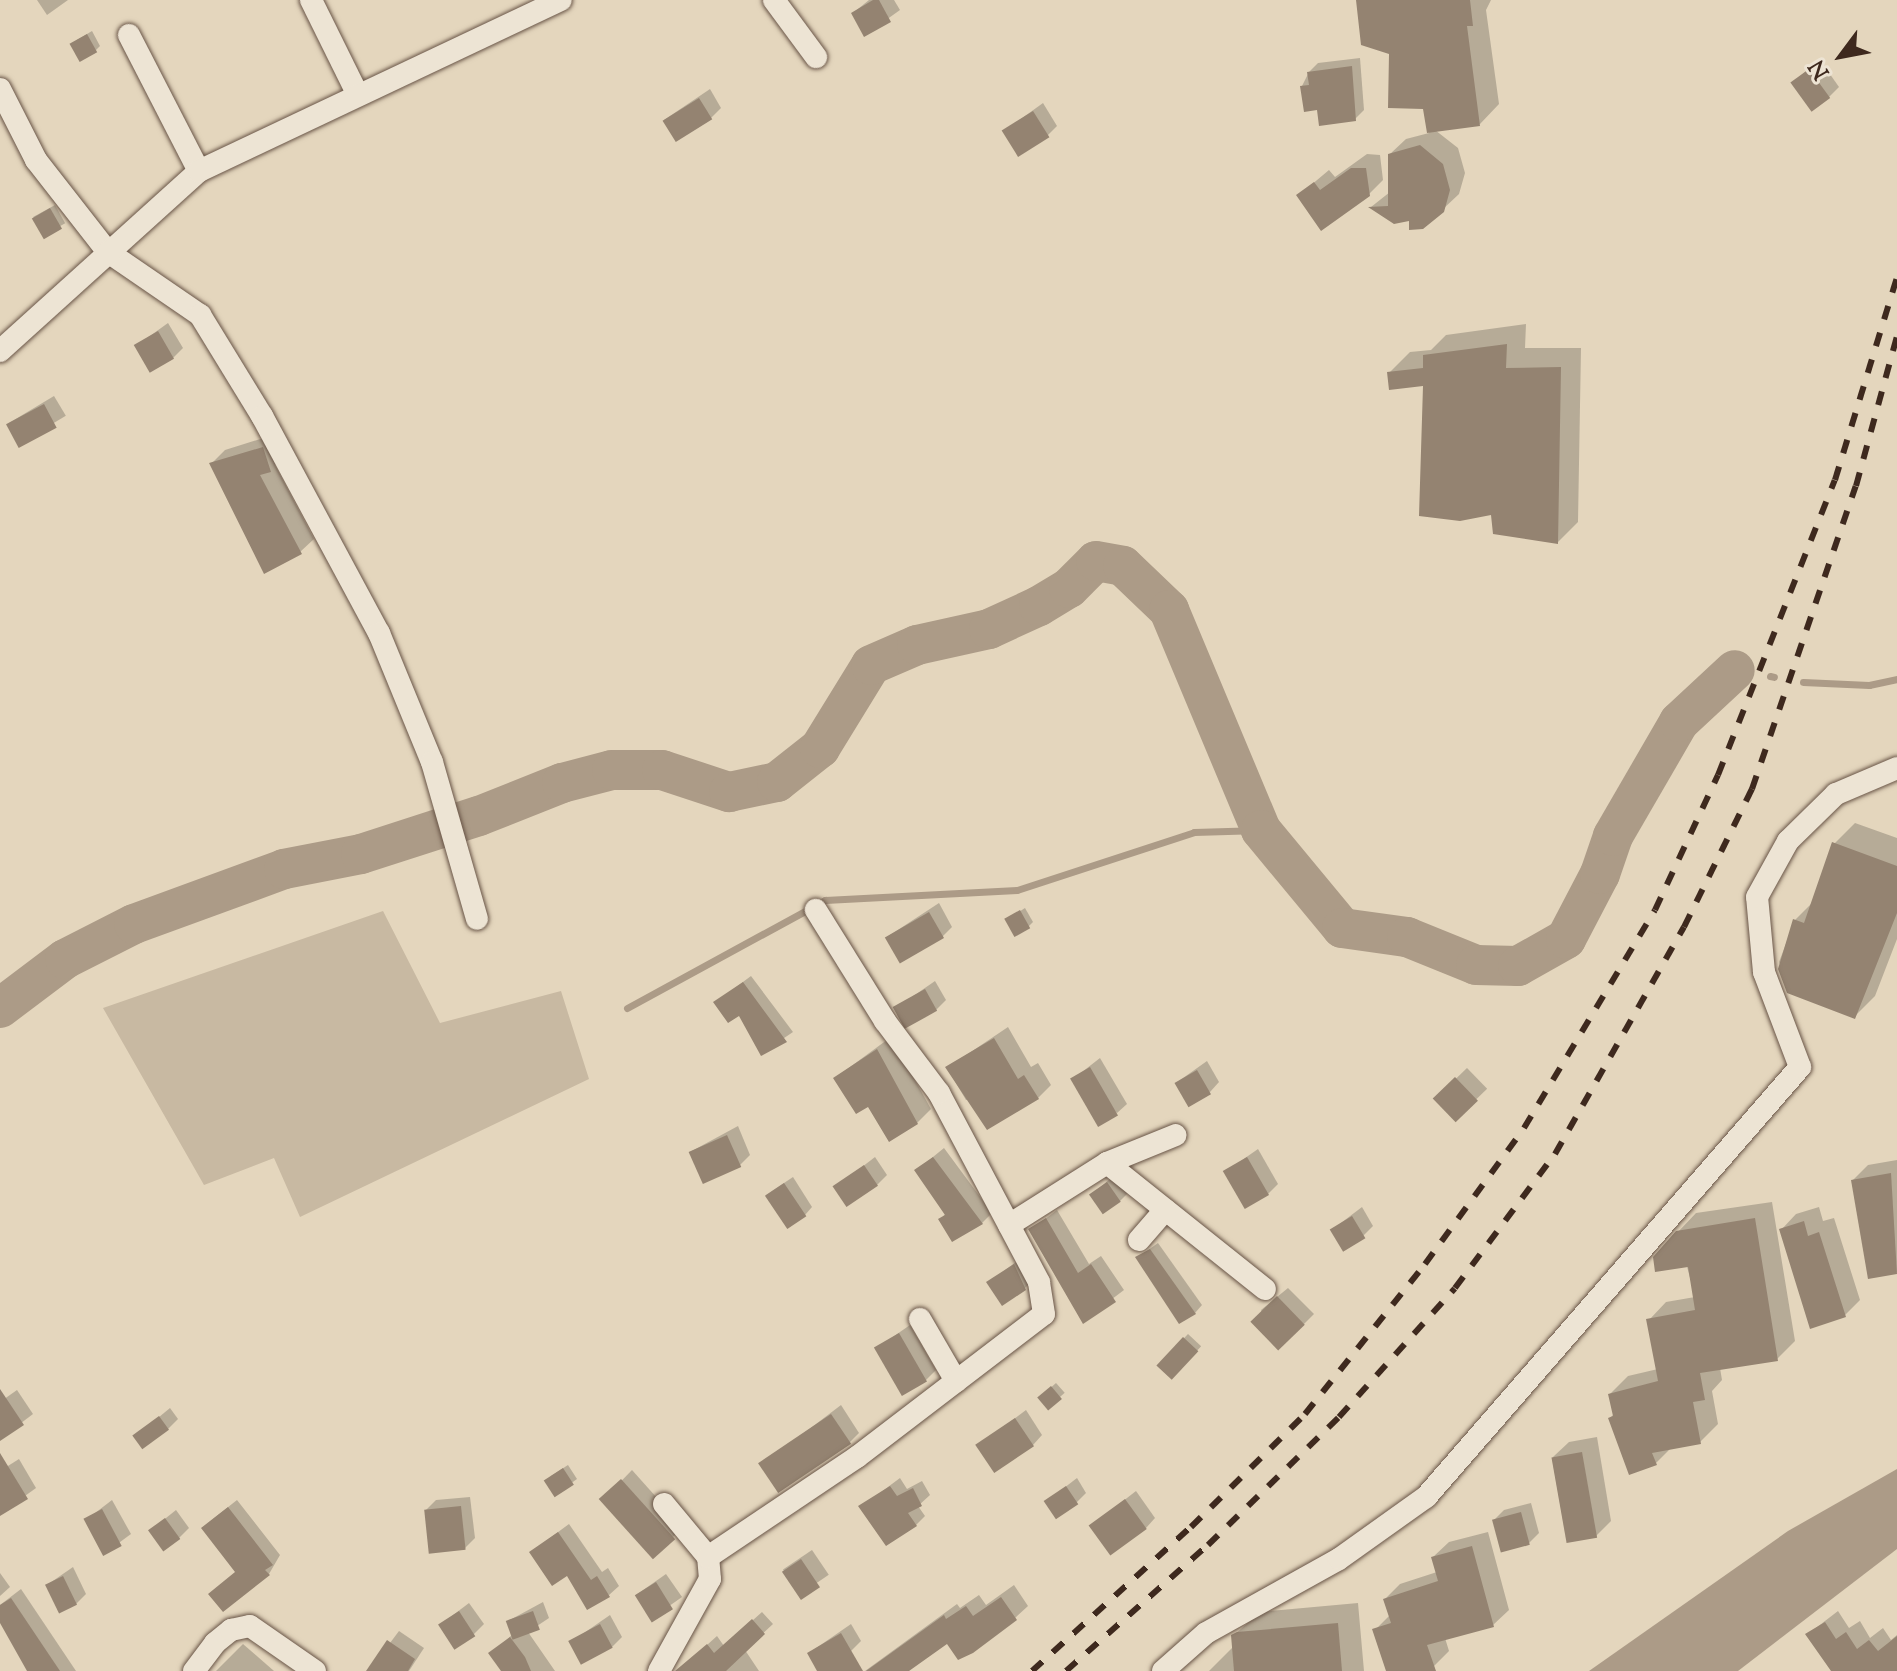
<!DOCTYPE html>
<html>
<head>
<meta charset="utf-8">
<style>
	body { margin:0 }
	#map { position:relative; width:1897px; height:1671px; overflow:hidden; background:#e4d6bd; font-family:"Sorts Mill Goudy",serif }
	div>[style] { position:absolute }
	[style*='--x'] { left:calc(var(--x)*1px); top:calc(var(--y)*1px); width:calc(var(--w)*1px); rotate:calc(var(--a)*1deg) }
	.green>* { inset:0; background:#c8b9a2 }
	.water>* { inset:0; background:#ac9b87 }
	.shadow>* { inset:0; background:#0003; transform-origin:0 0 }
	.stream>* { height:7px; margin:-3.5px; padding:0 3.5px; transform-origin:3.5px; border-radius:3.5px; background:#ac9b87 }
	.river>* { height:40px; margin:-20px; padding:0 20px; transform-origin:20px; border-radius:20px; background:#ac9b87 }
	.building>* { inset:0; background:#948371; transform-origin:0 0 }
	.roads { filter:drop-shadow(0 0 2px #685446) drop-shadow(0 0 2px #685446) }
	.minor>* { height:22px; margin:-11px; padding:0 11px; transform-origin:11px; border-radius:11px; background:#ede4d4 }
	.rail>* { height:6px; margin-top:-3px; transform-origin:0; background:repeating-linear-gradient(90deg,#3e291e 0 14px,transparent 0 28px) }
	span { translate:-50% -50%; white-space:nowrap; text-align:center; line-height:1.15; -webkit-text-stroke:8px #ede4d4; paint-order:stroke }
	.north { position:absolute; left:1801px; top:16px; width:80px; height:80px; -webkit-text-stroke:6px #ede4d4; paint-order:stroke; rotate:238deg; font-size:22px; font-weight:700; line-height:32px; text-align:center; color:#3e291e }
	.north::after { content:''; display:block; margin:auto; width:28px; height:36px; background:#3e291e; clip-path:polygon(50% 0,100% 100%,50% 72%,0 100%) }
</style>
</head>
<body>
<div id="map">
	<div class="green">
		<div style="clip-path:polygon(383px 911px,440px 1023px,561px 991px,589px 1079px,300px 1217px,274px 1158px,204px 1185px,103px 1008px)"></div>
	</div>
	<div class="water">
		<div style="clip-path:polygon(1897px 1469px,1897px 1549px,1738px 1671px,1589px 1671px,1788px 1531px)"></div>
	</div>
	<div class="shadow">
		<div style="clip-path:polygon(37px 0,68px 0,47px 15px)"></div>
		<div style="clip-path:polygon(869px 0,894px 0,900px 10px,865px 35px,853px 13px)"></div>
		<div style="clip-path:polygon(1358px 0,1491px 0,1486px 10px,1499px 104px,1480px 124px,1435px 130px,1458px 148px,1465px 173px,1459px 194px,1442px 210px,1411px 219px,1371px 207px,1390px 192px,1390px 154px,1406px 139px,1429px 133px,1425px 107px)"></div>
		<div style="clip-path:polygon(92px 31px,100px 46px,96px 50px,77px 40px)"></div>
		<div style="clip-path:polygon(1360px 58px,1364px 110px,1355px 119px,1319px 108px,1302px 86px,1309px 72px,1318px 63px)"></div>
		<div style="clip-path:polygon(1820px 60px,1839px 87px,1829px 97px,1793px 82px)"></div>
		<div style="clip-path:polygon(710px 89px,721px 108px,711px 118px,664px 120px)"></div>
		<div style="clip-path:polygon(1043px 103px,1057px 126px,1047px 136px,1004px 131px)"></div>
		<div style="clip-path:polygon(1367px 154px,1380px 155px,1383px 180px,1368px 195px,1298px 196px,1329px 170px,1335px 177px)"></div>
		<div style="left:55px;top:205px;width:21px;height:25px;rotate:61deg"></div>
		<div style="clip-path:polygon(168px 323px,183px 348px,173px 358px,136px 346px)"></div>
		<div style="clip-path:polygon(1526px 324px,1525px 348px,1581px 348px,1578px 522px,1558px 542px,1493px 513px,1425px 383px,1389px 373px,1410px 352px,1431px 350px,1446px 335px)"></div>
		<div style="left:54px;top:396px;width:23px;height:53px;rotate:59deg"></div>
		<div style="clip-path:polygon(276px 434px,284px 456px,275px 465px,314px 539px,300px 552px,211px 464px,225px 450px)"></div>
		<div style="clip-path:polygon(1855px 823px,1897px 838px,1897px 939px,1875px 996px,1854px 1017px,1789px 992px,1779px 962px,1795px 920px,1814px 901px,1834px 844px)"></div>
		<div style="clip-path:polygon(939px 903px,952px 927px,942px 937px,887px 937px)"></div>
		<div style="clip-path:polygon(1025px 908px,1033px 922px,1029px 926px,1006px 920px)"></div>
		<div style="clip-path:polygon(751px 976px,793px 1032px,762px 1053px,739px 1013px,716px 1002px)"></div>
		<div style="clip-path:polygon(935px 981px,946px 1000px,936px 1010px,896px 1008px)"></div>
		<div style="clip-path:polygon(1008px 1027px,1031px 1067px,1038px 1063px,1051px 1085px,1038px 1098px,966px 1100px,947px 1068px)"></div>
		<div style="clip-path:polygon(891px 1037px,931px 1109px,917px 1123px,869px 1104px,835px 1078px)"></div>
		<div style="clip-path:polygon(1100px 1058px,1127px 1104px,1117px 1113px,1073px 1079px)"></div>
		<div style="clip-path:polygon(1207px 1061px,1219px 1082px,1210px 1092px,1176px 1083px)"></div>
		<div style="left:1467px;top:1068px;width:29px;height:45px;rotate:46deg"></div>
		<div style="clip-path:polygon(738px 1126px,750px 1155px,740px 1165px,690px 1152px)"></div>
		<div style="clip-path:polygon(944px 1148px,992px 1213px,982px 1223px,941px 1219px,946px 1213px,917px 1170px)"></div>
		<div style="clip-path:polygon(1258px 1149px,1278px 1184px,1268px 1194px,1225px 1172px)"></div>
		<div style="clip-path:polygon(875px 1157px,887px 1175px,877px 1185px,836px 1187px)"></div>
		<div style="clip-path:polygon(1897px 1160px,1897px 1272px,1870px 1276px,1853px 1180px,1868px 1165px)"></div>
		<div style="clip-path:polygon(1117px 1173px,1130px 1191px,1120px 1201px,1091px 1195px)"></div>
		<div style="clip-path:polygon(793px 1177px,812px 1207px,805px 1215px,766px 1195px)"></div>
		<div style="clip-path:polygon(1772px 1202px,1795px 1341px,1777px 1359px,1720px 1368px,1722px 1380px,1712px 1391px,1718px 1424px,1700px 1442px,1672px 1447px,1656px 1463px,1610px 1418px,1615px 1413px,1610px 1394px,1628px 1376px,1658px 1369px,1649px 1320px,1666px 1302px,1695px 1297px,1678px 1232px,1696px 1213px)"></div>
		<div style="clip-path:polygon(1362px 1207px,1373px 1226px,1363px 1236px,1333px 1229px)"></div>
		<div style="clip-path:polygon(1819px 1207px,1823px 1221px,1834px 1218px,1860px 1300px,1845px 1315px,1781px 1230px,1796px 1214px)"></div>
		<div style="clip-path:polygon(1057px 1210px,1089px 1264px,1101px 1256px,1124px 1290px,1083px 1321px,1031px 1230px)"></div>
		<div style="clip-path:polygon(1158px 1243px,1202px 1305px,1195px 1313px,1137px 1258px)"></div>
		<div style="clip-path:polygon(1024px 1256px,1035px 1278px,1025px 1288px,989px 1282px)"></div>
		<div style="clip-path:polygon(1288px 1288px,1314px 1314px,1280px 1348px,1261px 1310px)"></div>
		<div style="clip-path:polygon(910px 1325px,936px 1370px,926px 1380px,877px 1348px)"></div>
		<div style="left:1188px;top:1334px;width:18px;height:44px;rotate:43deg"></div>
		<div style="left:1056px;top:1383px;width:13px;height:21px;rotate:48deg"></div>
		<div style="clip-path:polygon(17px 1390px,33px 1414px,0 1439px,0 1402px)"></div>
		<div style="clip-path:polygon(841px 1405px,859px 1433px,849px 1443px,762px 1465px)"></div>
		<div style="clip-path:polygon(170px 1408px,178px 1419px,168px 1429px,136px 1436px)"></div>
		<div style="clip-path:polygon(1026px 1410px,1042px 1435px,1033px 1445px,978px 1446px)"></div>
		<div style="clip-path:polygon(1597px 1437px,1611px 1521px,1596px 1536px,1553px 1457px,1569px 1442px)"></div>
		<div style="clip-path:polygon(19px 1459px,36px 1488px,0 1514px,0 1471px)"></div>
		<div style="clip-path:polygon(568px 1465px,577px 1479px,556px 1494px,551px 1476px)"></div>
		<div style="clip-path:polygon(632px 1470px,683px 1527px,673px 1537px,603px 1500px)"></div>
		<div style="clip-path:polygon(900px 1478px,907px 1489px,922px 1481px,930px 1495px,918px 1506px,925px 1516px,916px 1525px,861px 1507px)"></div>
		<div style="clip-path:polygon(1077px 1478px,1086px 1493px,1077px 1502px,1047px 1501px)"></div>
		<div style="clip-path:polygon(1136px 1491px,1155px 1518px,1146px 1528px,1091px 1526px)"></div>
		<div style="clip-path:polygon(470px 1497px,475px 1538px,465px 1548px,426px 1510px,436px 1500px)"></div>
		<div style="clip-path:polygon(112px 1500px,131px 1534px,105px 1553px,86px 1520px)"></div>
		<div style="clip-path:polygon(237px 1500px,280px 1555px,269px 1574px,223px 1609px,237px 1571px,213px 1519px)"></div>
		<div style="clip-path:polygon(1531px 1503px,1539px 1533px,1529px 1543px,1494px 1520px,1504px 1510px)"></div>
		<div style="clip-path:polygon(176px 1510px,189px 1528px,179px 1538px,151px 1530px)"></div>
		<div style="clip-path:polygon(569px 1524px,602px 1572px,608px 1568px,619px 1586px,609px 1595px,531px 1552px)"></div>
		<div style="clip-path:polygon(1488px 1532px,1509px 1610px,1493px 1625px,1445px 1638px,1449px 1651px,1434px 1666px,1388px 1671px,1375px 1630px,1390px 1615px,1385px 1599px,1400px 1584px,1437px 1572px,1433px 1557px,1449px 1542px)"></div>
		<div style="left:812px;top:1550px;width:30px;height:35px;rotate:56deg"></div>
		<div style="clip-path:polygon(73px 1567px,86px 1594px,76px 1604px,47px 1585px)"></div>
		<div style="clip-path:polygon(0 1573px,10px 1587px,0 1596px)"></div>
		<div style="left:666px;top:1574px;width:28px;height:37px;rotate:55deg"></div>
		<div style="clip-path:polygon(1014px 1585px,1028px 1606px,1015px 1618px,948px 1641px,906px 1671px,865px 1671px,957px 1604px,960px 1608px,979px 1595px,986px 1605px)"></div>
		<div style="clip-path:polygon(21px 1589px,76px 1671px,29px 1671px,0 1621px,0 1605px)"></div>
		<div style="clip-path:polygon(543px 1602px,549px 1618px,528px 1632px,555px 1671px,504px 1671px,491px 1654px,513px 1634px,508px 1621px)"></div>
		<div style="clip-path:polygon(469px 1603px,484px 1624px,474px 1634px,440px 1625px)"></div>
		<div style="clip-path:polygon(1358px 1603px,1364px 1671px,1209px 1671px,1234px 1646px,1233px 1636px,1260px 1612px)"></div>
		<div style="clip-path:polygon(1838px 1611px,1849px 1628px,1860px 1621px,1870px 1638px,1883px 1628px,1891px 1640px,1897px 1635px,1897px 1664px,1889px 1671px,1832px 1671px,1808px 1634px)"></div>
		<div style="clip-path:polygon(762px 1612px,773px 1624px,745px 1650px,759px 1671px,678px 1671px,717px 1636px,724px 1646px)"></div>
		<div style="clip-path:polygon(610px 1615px,622px 1637px,612px 1647px,571px 1642px)"></div>
		<div style="clip-path:polygon(851px 1624px,861px 1641px,851px 1651px,809px 1653px)"></div>
		<div style="clip-path:polygon(399px 1631px,424px 1648px,409px 1671px,369px 1671px)"></div>
		<div style="clip-path:polygon(243px 1644px,274px 1671px,216px 1671px)"></div>
	</div>
	<div class="stream">
		<div style="--x:1735;--y:670;--w:6;--a:9"></div>
		<div style="--x:1770;--y:676;--w:4;--a:14"></div>
		<div style="--x:1803;--y:682;--w:66;--a:2.6"></div>
		<div style="--x:1869;--y:685;--w:29;--a:-12"></div>
		<div style="--x:627;--y:1008;--w:226;--a:-28.6"></div>
		<div style="--x:825;--y:900;--w:192;--a:-3"></div>
		<div style="--x:1017;--y:890;--w:186;--a:-18.1"></div>
		<div style="--x:1194;--y:832;--w:67;--a:-1.7"></div>
		<div style="--x:1261;--y:830;--w:21;--a:-121"></div>
	</div>
	<div class="river">
		<div style="--x:0;--y:1008;--w:81;--a:-37"></div>
		<div style="--x:65;--y:959;--w:77;--a:-26.9"></div>
		<div style="--x:134;--y:924;--w:160;--a:-20.1"></div>
		<div style="--x:284;--y:869;--w:78;--a:-11"></div>
		<div style="--x:361;--y:854;--w:124;--a:-17.9"></div>
		<div style="--x:479;--y:816;--w:89;--a:-21.7"></div>
		<div style="--x:562;--y:783;--w:52;--a:-14.6"></div>
		<div style="--x:612;--y:770;--w:50;--a:0"></div>
		<div style="--x:662;--y:770;--w:71;--a:18.2"></div>
		<div style="--x:729;--y:792;--w:49;--a:-11.8"></div>
		<div style="--x:777;--y:782;--w:55;--a:-38.3"></div>
		<div style="--x:820;--y:748;--w:97;--a:-58.4"></div>
		<div style="--x:871;--y:665;--w:50;--a:-23.5"></div>
		<div style="--x:917;--y:645;--w:74;--a:-12.5"></div>
		<div style="--x:989;--y:629;--w:55;--a:-24.7"></div>
		<div style="--x:1039;--y:606;--w:35;--a:-31"></div>
		<div style="--x:1069;--y:588;--w:38;--a:-45"></div>
		<div style="--x:1096;--y:561;--w:27;--a:10"></div>
		<div style="--x:1123;--y:566;--w:64;--a:43.7"></div>
		<div style="--x:1169;--y:610;--w:238;--a:67.3"></div>
		<div style="--x:1261;--y:830;--w:127;--a:50.4"></div>
		<div style="--x:1342;--y:928;--w:66;--a:7.9"></div>
		<div style="--x:1407;--y:937;--w:74;--a:22.1"></div>
		<div style="--x:1476;--y:965;--w:42;--a:1.4"></div>
		<div style="--x:1518;--y:966;--w:55;--a:-29.4"></div>
		<div style="--x:1566;--y:939;--w:73;--a:-62.4"></div>
		<div style="--x:1600;--y:874;--w:40;--a:-71.1"></div>
		<div style="--x:1613;--y:836;--w:132;--a:-59.9"></div>
		<div style="--x:1679;--y:722;--w:76;--a:-42.9"></div>
	</div>
	<div class="building">
		<div style="clip-path:polygon(873px 0,879px 0,891px 22px,864px 37px,851px 13px)"></div>
		<div style="clip-path:polygon(1356px 0,1470px 0,1473px 26px,1467px 26px,1480px 126px,1427px 133px,1423px 109px,1388px 108px,1389px 54px,1361px 45px)"></div>
		<div style="left:87px;top:34px;width:21px;height:20px;rotate:61deg"></div>
		<div style="clip-path:polygon(1352px 66px,1356px 121px,1319px 126px,1317px 110px,1304px 112px,1300px 86px,1309px 85px,1307px 72px)"></div>
		<div style="left:1809px;top:69px;width:36px;height:23px;rotate:54deg"></div>
		<div style="left:699px;top:98px;width:25px;height:43px;rotate:58deg"></div>
		<div style="left:1033px;top:111px;width:31px;height:37px;rotate:58deg"></div>
		<div style="clip-path:polygon(1420px 145px,1443px 164px,1450px 190px,1444px 212px,1423px 229px,1409px 230px,1409px 221px,1394px 224px,1368px 207px,1388px 206px,1388px 154px)"></div>
		<div style="clip-path:polygon(1351px 168px,1366px 168px,1370px 196px,1321px 231px,1296px 195px,1314px 182px,1320px 190px)"></div>
		<div style="left:50px;top:208px;width:24px;height:21px;rotate:60deg"></div>
		<div style="left:158px;top:331px;width:32px;height:28px;rotate:60deg"></div>
		<div style="clip-path:polygon(1507px 344px,1506px 368px,1561px 367px,1558px 544px,1493px 534px,1491px 515px,1460px 521px,1419px 516px,1423px 386px,1389px 390px,1387px 372px,1423px 368px,1423px 355px)"></div>
		<div style="left:44px;top:404px;width:27px;height:43px;rotate:62deg"></div>
		<div style="clip-path:polygon(263px 447px,271px 472px,260px 475px,302px 554px,264px 574px,209px 463px)"></div>
		<div style="clip-path:polygon(1832px 842px,1897px 866px,1897px 913px,1855px 1019px,1787px 993px,1778px 969px,1793px 919px,1804px 923px)"></div>
		<div style="left:1020px;top:910px;width:21px;height:18px;rotate:61deg"></div>
		<div style="left:929px;top:912px;width:30px;height:51px;rotate:60deg"></div>
		<div style="clip-path:polygon(743px 982px,787px 1042px,761px 1056px,739px 1016px,728px 1023px,713px 1002px)"></div>
		<div style="left:925px;top:989px;width:25px;height:37px;rotate:61deg"></div>
		<div style="clip-path:polygon(994px 1038px,1018px 1079px,1024px 1075px,1039px 1099px,987px 1130px,945px 1067px)"></div>
		<div style="clip-path:polygon(877px 1049px,918px 1124px,889px 1142px,868px 1107px,856px 1114px,833px 1078px)"></div>
		<div style="left:1090px;top:1067px;width:56px;height:23px;rotate:60deg"></div>
		<div style="left:1197px;top:1070px;width:28px;height:26px;rotate:60deg"></div>
		<div style="left:1455px;top:1077px;width:33px;height:31px;rotate:46deg"></div>
		<div style="left:727px;top:1135px;width:35px;height:42px;rotate:66deg"></div>
		<div style="clip-path:polygon(933px 1157px,983px 1224px,952px 1242px,938px 1219px,945px 1215px,914px 1170px)"></div>
		<div style="left:1247px;top:1157px;width:44px;height:28px;rotate:60deg"></div>
		<div style="left:864px;top:1165px;width:25px;height:38px;rotate:56deg"></div>
		<div style="clip-path:polygon(1891px 1173px,1897px 1274px,1868px 1279px,1851px 1180px)"></div>
		<div style="left:1107px;top:1182px;width:24px;height:22px;rotate:55deg"></div>
		<div style="left:784px;top:1183px;width:40px;height:23px;rotate:56deg"></div>
		<div style="left:1352px;top:1216px;width:26px;height:26px;rotate:59deg"></div>
		<div style="clip-path:polygon(1046px 1218px,1078px 1273px,1091px 1264px,1116px 1302px,1083px 1324px,1028px 1229px)"></div>
		<div style="clip-path:polygon(1755px 1218px,1778px 1361px,1700px 1373px,1705px 1400px,1693px 1402px,1701px 1444px,1652px 1453px,1657px 1465px,1629px 1475px,1608px 1418px,1613px 1416px,1608px 1394px,1658px 1381px,1646px 1319px,1695px 1310px,1688px 1267px,1655px 1272px,1653px 1257px,1676px 1231px)"></div>
		<div style="clip-path:polygon(1804px 1221px,1808px 1236px,1819px 1232px,1846px 1317px,1810px 1329px,1779px 1229px)"></div>
		<div style="clip-path:polygon(1150px 1249px,1196px 1314px,1179px 1324px,1135px 1257px)"></div>
		<div style="clip-path:polygon(1014px 1264px,1026px 1290px,1002px 1306px,986px 1282px)"></div>
		<div style="left:1277px;top:1296px;width:40px;height:37px;rotate:46deg"></div>
		<div style="left:899px;top:1333px;width:56px;height:29px;rotate:60deg"></div>
		<div style="left:1183px;top:1337px;width:21px;height:39px;rotate:43deg"></div>
		<div style="left:1051px;top:1386px;width:17px;height:18px;rotate:50deg"></div>
		<div style="clip-path:polygon(0 1389px,24px 1425px,0 1441px)"></div>
		<div style="left:831px;top:1414px;width:36px;height:88px;rotate:56deg"></div>
		<div style="left:159px;top:1416px;width:17px;height:33px;rotate:54deg"></div>
		<div style="left:1015px;top:1418px;width:34px;height:48px;rotate:56deg"></div>
		<div style="left:1582px;top:1452px;width:87px;height:31px;rotate:80deg"></div>
		<div style="clip-path:polygon(0 1453px,28px 1499px,0 1516px)"></div>
		<div style="left:563px;top:1468px;width:20px;height:23px;rotate:57deg"></div>
		<div style="left:621px;top:1479px;width:81px;height:30px;rotate:48deg"></div>
		<div style="clip-path:polygon(890px 1486px,897px 1496px,913px 1488px,922px 1506px,908px 1513px,917px 1526px,886px 1546px,858px 1506px)"></div>
		<div style="left:1066px;top:1486px;width:22px;height:27px;rotate:56deg"></div>
		<div style="left:1125px;top:1499px;width:37px;height:45px;rotate:54deg"></div>
		<div style="left:461px;top:1506px;width:44px;height:37px;rotate:84deg"></div>
		<div style="clip-path:polygon(228px 1507px,273px 1565px,265px 1570px,270px 1575px,223px 1612px,208px 1594px,235px 1572px,201px 1528px)"></div>
		<div style="left:102px;top:1509px;width:42px;height:21px;rotate:62deg"></div>
		<div style="left:1521px;top:1512px;width:34px;height:30px;rotate:75deg"></div>
		<div style="left:165px;top:1518px;width:26px;height:21px;rotate:54deg"></div>
		<div style="clip-path:polygon(558px 1532px,591px 1580px,597px 1576px,610px 1597px,587px 1610px,567px 1576px,552px 1586px,529px 1552px)"></div>
		<div style="clip-path:polygon(1472px 1546px,1494px 1627px,1427px 1645px,1436px 1671px,1386px 1671px,1372px 1629px,1391px 1623px,1383px 1599px,1438px 1581px,1431px 1557px)"></div>
		<div style="left:801px;top:1559px;width:34px;height:23px;rotate:56deg"></div>
		<div style="left:63px;top:1576px;width:32px;height:20px;rotate:64deg"></div>
		<div style="left:656px;top:1582px;width:32px;height:25px;rotate:58deg"></div>
		<div style="clip-path:polygon(1001px 1597px,1017px 1620px,973px 1653px,958px 1660px,947px 1644px,909px 1671px,866px 1671px,944px 1615px,946px 1619px,966px 1606px,973px 1616px)"></div>
		<div style="clip-path:polygon(11px 1598px,60px 1671px,27px 1671px,0 1623px,0 1605px)"></div>
		<div style="left:459px;top:1611px;width:30px;height:25px;rotate:57deg"></div>
		<div style="left:533px;top:1611px;width:20px;height:29px;rotate:70deg"></div>
		<div style="clip-path:polygon(752px 1619px,765px 1634px,726px 1671px,675px 1671px,707px 1644px,714px 1653px)"></div>
		<div style="clip-path:polygon(1825px 1622px,1836px 1639px,1846px 1632px,1857px 1649px,1869px 1640px,1878px 1651px,1897px 1636px,1897px 1671px,1831px 1671px,1805px 1634px)"></div>
		<div style="clip-path:polygon(1338px 1623px,1342px 1671px,1234px 1671px,1231px 1635px,1237px 1632px)"></div>
		<div style="left:600px;top:1624px;width:27px;height:36px;rotate:62deg"></div>
		<div style="clip-path:polygon(841px 1633px,863px 1671px,817px 1671px,807px 1653px)"></div>
		<div style="clip-path:polygon(510px 1637px,525px 1657px,531px 1671px,501px 1671px,488px 1653px)"></div>
		<div style="clip-path:polygon(387px 1640px,415px 1659px,408px 1671px,366px 1671px)"></div>
	</div>
	<div class="roads">
		<div class="minor">
			<div style="--x:311;--y:0;--w:104;--a:63.7"></div>
			<div style="--x:774;--y:0;--w:71;--a:53.6"></div>
			<div style="--x:129;--y:35;--w:153;--a:62.8"></div>
			<div style="--x:0;--y:89;--w:80;--a:63.1"></div>
			<div style="--x:36;--y:160;--w:117;--a:52"></div>
			<div style="--x:108;--y:252;--w:112;--a:34.4"></div>
			<div style="--x:200;--y:315;--w:119;--a:58.5"></div>
			<div style="--x:262;--y:416;--w:247;--a:61.7"></div>
			<div style="--x:379;--y:633;--w:139;--a:67.7"></div>
			<div style="--x:432;--y:762;--w:163;--a:74"></div>
			<div style="--x:0;--y:351;--w:268;--a:-42.1"></div>
			<div style="--x:199;--y:171;--w:400;--a:-25.3"></div>
			<div style="--x:1107;--y:1163;--w:202;--a:38.6"></div>
			<div style="--x:1009;--y:1225;--w:116;--a:-32.3"></div>
			<div style="--x:1107;--y:1163;--w:74;--a:-22.1"></div>
			<div style="--x:1139;--y:1240;--w:40;--a:-49"></div>
			<div style="--x:920;--y:1319;--w:72;--a:59.9"></div>
			<div style="--x:664;--y:1504;--w:69;--a:50.3"></div>
			<div style="--x:194;--y:1671;--w:35;--a:-53"></div>
			<div style="--x:215;--y:1643;--w:21;--a:-39"></div>
			<div style="--x:231;--y:1630;--w:19;--a:-12"></div>
			<div style="--x:250;--y:1626;--w:79;--a:34.7"></div>
			<div style="--x:659;--y:1671;--w:105;--a:-61"></div>
			<div style="--x:710;--y:1579;--w:22;--a:-95"></div>
			<div style="--x:708;--y:1557;--w:179;--a:-33.9"></div>
			<div style="--x:857;--y:1457;--w:235;--a:-37.4"></div>
			<div style="--x:1044;--y:1314;--w:32;--a:-99"></div>
			<div style="--x:1039;--y:1282;--w:214;--a:-117.9"></div>
			<div style="--x:939;--y:1093;--w:90;--a:-126.9"></div>
			<div style="--x:885;--y:1021;--w:131;--a:-121.9"></div>
			<div style="--x:1163;--y:1671;--w:57;--a:-41.5"></div>
			<div style="--x:1206;--y:1633;--w:152;--a:-29.1"></div>
			<div style="--x:1339;--y:1559;--w:107;--a:-35.5"></div>
			<div style="--x:1426;--y:1497;--w:570;--a:-48.98"></div>
			<div style="--x:1800;--y:1067;--w:102;--a:-110.8"></div>
			<div style="--x:1764;--y:972;--w:75;--a:-95.3"></div>
			<div style="--x:1757;--y:897;--w:64;--a:-61"></div>
			<div style="--x:1788;--y:841;--w:67;--a:-44.4"></div>
			<div style="--x:1836;--y:794;--w:66;--a:-23.1"></div>
		</div>
	</div>
	<div class="rail">
		<div style="--x:1032;--y:1671;--w:215;--a:-42.2"></div>
		<div style="--x:1191;--y:1527;--w:161;--a:-44.7"></div>
		<div style="--x:1305;--y:1414;--w:192;--a:-51.3"></div>
		<div style="--x:1425;--y:1264;--w:168;--a:-53.9"></div>
		<div style="--x:1524;--y:1128;--w:254;--a:-59"></div>
		<div style="--x:1655;--y:910;--w:149;--a:-65"></div>
		<div style="--x:1718;--y:775;--w:317;--a:-68.4"></div>
		<div style="--x:1835;--y:480;--w:212;--a:-73"></div>
		<div style="--x:1066;--y:1671;--w:190;--a:-41.6"></div>
		<div style="--x:1208;--y:1545;--w:183;--a:-44.3"></div>
		<div style="--x:1339;--y:1417;--w:173;--a:-48"></div>
		<div style="--x:1455;--y:1288;--w:167;--a:-53.3"></div>
		<div style="--x:1555;--y:1154;--w:261;--a:-60.4"></div>
		<div style="--x:1684;--y:927;--w:154;--a:-63.8"></div>
		<div style="--x:1752;--y:789;--w:320;--a:-71.1"></div>
		<div style="--x:1856;--y:486;--w:156;--a:-74.7"></div>
	</div>
	<div class="north">N</div>
</div>
</body>
</html>
